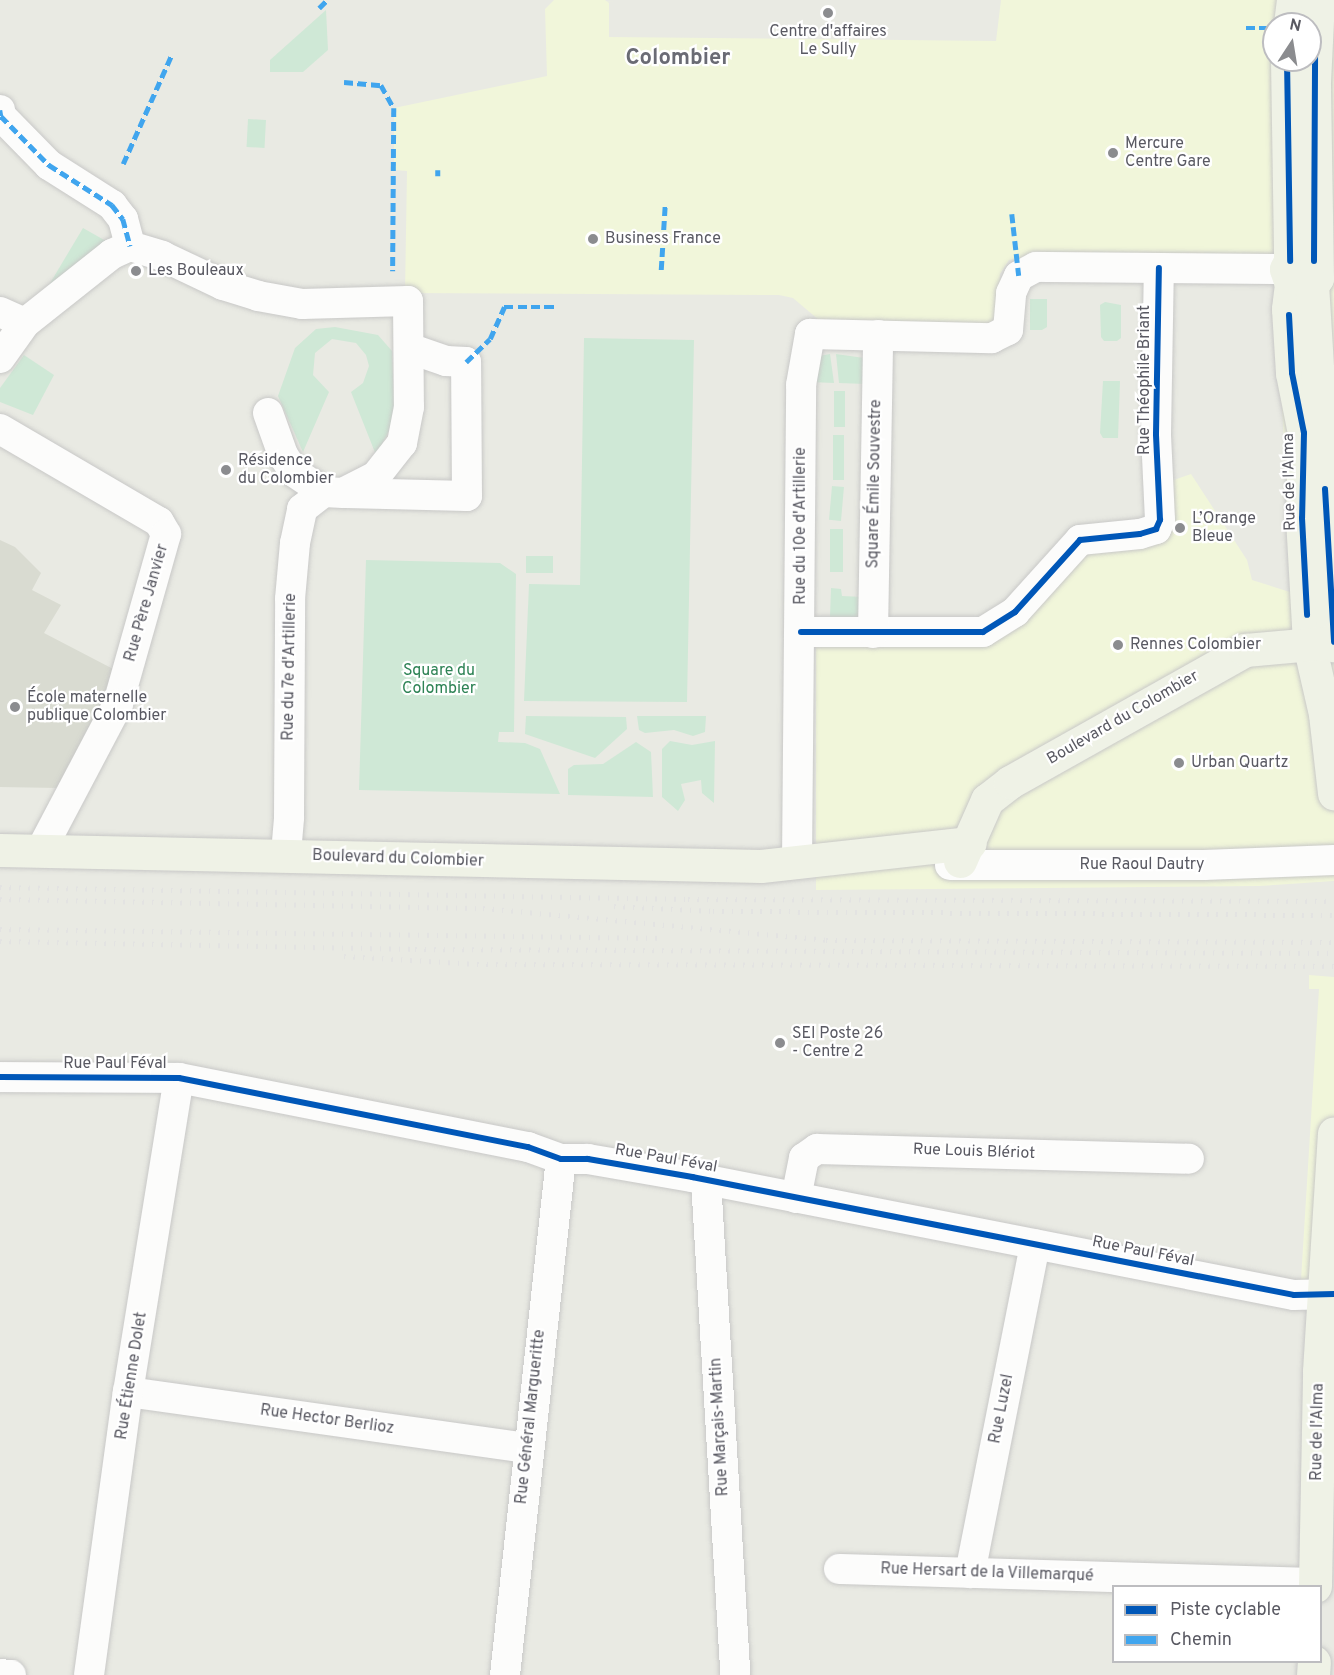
<!DOCTYPE html>
<html>
<head>
<meta charset="utf-8">
<style>
	body { margin:0 }
	#map { position:relative; width:1334px; height:1675px; overflow:hidden; background:#e9eae3; font-family:Overpass,sans-serif }
	div>[style] { position:absolute }
	[style*='--x'] { left:calc(var(--x)*1px); top:calc(var(--y)*1px); width:calc(var(--w)*1px); rotate:calc(var(--a)*1deg) }
	.commercial>* { inset:0; background:#f1f6da }
	.education>* { inset:0; background:#d9dbd1 }
	.green>* { inset:0; background:#cfe8d6; transform-origin:0 0 }
	.roads { filter:drop-shadow(0 0 2px #c8c8c7) drop-shadow(0 0 2px #c8c8c7) }
	.minor>* { height:30px; margin:-15px; padding:0 15px; transform-origin:15px; border-radius:15px; background:#fcfcfb }
	.major>* { height:33px; margin:-16.5px; padding:0 16.5px; transform-origin:16.5px; border-radius:16.5px; background:#eff2e6 }
	.rail>* { height:4.5px; margin-top:-2.25px; transform-origin:0; background:repeating-linear-gradient(90deg,#e3e3e2 0 1.5px,transparent 0 9.5px) }
	.quiet>* { height:4.5px; margin-top:-2.25px; transform-origin:0; background:repeating-linear-gradient(90deg,#40a5ee 0 9px,transparent 0 13.5px) }
	.cycleway>* { height:6px; margin:-3px; padding:0 3px; transform-origin:3px; border-radius:3px; background:#0057b8 }
	.dots>* { width:16px; height:16px; translate:-50% -50%; box-sizing:border-box; border:3px solid #fff; border-radius:50% }
	span { translate:-50% -50%; white-space:nowrap; text-align:center; line-height:1.15; -webkit-text-stroke:4.5px #fff; paint-order:stroke }
	.poi-label { font-size:16px; color:#595962 }
	.left { translate:0 -50%; text-align:left }
	.street-label { font-size:16px; color:#595962 }
	.park-label { font-size:16px; color:#2e8355 }
	.district-label { font-size:22px; color:#6a6b74; font-weight:700 }
	.legend { position:absolute; left:1112px; top:1585px; width:210px; height:78px; box-sizing:border-box; background:#fff; border:2px solid #bdbdc0; margin:0; padding:8px 10px; list-style:none; font-size:18px; color:#595962 }
	.legend li { display:flex; align-items:center; gap:12px; height:30px }
	.legend b { width:30px; border:2px solid #bdbdc0 }
	.north { position:absolute; left:1262px; top:12px; width:60px; height:60px; box-sizing:border-box; background:#fff; border:2px solid #bdbdc0; border-radius:50%; rotate:12deg; font-size:16px; font-weight:700; line-height:24px; text-align:center; color:#595962 }
	.north::after { content:''; display:block; margin:auto; width:21px; height:27px; background:#8b8c8f; clip-path:polygon(50% 0,100% 100%,50% 72%,0 100%) }
</style>
</head>
<body>
<div id="map">
	<div class="commercial">
		<div style="clip-path:polygon(evenodd,554px 0,605px 0,609px 3px,609px 37px,996px 41px,1001px 0,1334px 0,1334px 881px,1259px 886px,816px 890px,816px 644px,952px 645px,1082px 554px,1142px 547px,1168px 482px,1191px 474px,1247px 560px,1252px 580px,1293px 593px,1273px 258px,1019px 258px,1009px 260px,1000px 274px,999px 323px,826px 326px,793px 298px,779px 295px,405px 293px,407px 171px,394px 170px,394px 108px,547px 76px,545px 9px,554px 0,1274px 24px,1310px 24px,1310px 60px,1274px 60px,1274px 24px)"></div>
		<div style="clip-path:polygon(1309px 975px,1334px 977px,1334px 1313px,1301px 1280px,1319px 989px,1309px 989px)"></div>
	</div>
	<div class="education">
		<div style="clip-path:polygon(0 540px,15px 547px,41px 573px,32px 590px,61px 605px,44px 633px,117px 671px,108px 695px,59px 788px,0 787px)"></div>
	</div>
	<div class="green">
		<div style="clip-path:polygon(326px 10px,328px 50px,303px 72px,270px 72px,270px 60px)"></div>
		<div style="left:248px;top:119px;width:18px;height:28px;rotate:3deg"></div>
		<div style="clip-path:polygon(83px 228px,113px 245px,46px 290px)"></div>
		<div style="clip-path:polygon(1030px 299px,1047px 299px,1047px 327px,1042px 330px,1030px 330px)"></div>
		<div style="clip-path:polygon(1105px 302px,1121px 305px,1121px 338px,1117px 341px,1104px 341px,1101px 337px,1100px 305px)"></div>
		<div style="clip-path:polygon(335px 327px,378px 335px,392px 351px,395px 420px,376px 455px,351px 392px,363px 383px,369px 366px,366px 355px,356px 343px,332px 339px,315px 353px,313px 375px,329px 392px,303px 452px,278px 396px,295px 348px,316px 329px)"></div>
		<div style="clip-path:polygon(584px 338px,694px 340px,687px 702px,524px 701px,529px 584px,580px 585px)"></div>
		<div style="clip-path:polygon(830px 354px,834px 383px,811px 382px,819px 356px)"></div>
		<div style="clip-path:polygon(836px 354px,864px 358px,866px 384px,839px 383px)"></div>
		<div style="clip-path:polygon(24px 355px,54px 375px,33px 415px,0 402px,0 388px)"></div>
		<div style="clip-path:polygon(1103px 381px,1120px 381px,1118px 438px,1103px 438px,1100px 433px)"></div>
		<div style="left:834px;top:391px;width:11px;height:36px"></div>
		<div style="left:833px;top:435px;width:11px;height:45px"></div>
		<div style="left:832px;top:486px;width:12px;height:34px;rotate:5deg"></div>
		<div style="left:830px;top:529px;width:13px;height:43px"></div>
		<div style="left:526px;top:556px;width:27px;height:17px"></div>
		<div style="clip-path:polygon(366px 560px,500px 563px,516px 574px,514px 732px,499px 732px,498px 742px,525px 743px,540px 749px,560px 794px,359px 790px)"></div>
		<div style="clip-path:polygon(831px 588px,841px 589px,842px 596px,863px 597px,858px 618px,830px 617px)"></div>
		<div style="clip-path:polygon(526px 716px,626px 717px,627px 729px,595px 758px,525px 734px)"></div>
		<div style="clip-path:polygon(637px 716px,706px 716px,705px 732px,693px 736px,674px 730px,645px 733px,639px 730px)"></div>
		<div style="clip-path:polygon(670px 741px,692px 745px,715px 741px,714px 803px,702px 793px,701px 780px,681px 784px,685px 800px,678px 811px,662px 797px,662px 749px)"></div>
		<div style="clip-path:polygon(636px 742px,651px 752px,653px 797px,568px 795px,568px 769px,574px 765px,603px 764px)"></div>
	</div>
	<div class="roads">
		<div class="minor">
			<div style="--x:0;--y:110;--w:6;--a:81"></div>
			<div style="--x:1;--y:116;--w:69;--a:45.6"></div>
			<div style="--x:49;--y:165;--w:75;--a:32.4"></div>
			<div style="--x:112;--y:205;--w:18;--a:52"></div>
			<div style="--x:123;--y:219;--w:28;--a:75"></div>
			<div style="--x:130;--y:246;--w:34;--a:17"></div>
			<div style="--x:162;--y:256;--w:68;--a:25.4"></div>
			<div style="--x:223;--y:285;--w:37;--a:17"></div>
			<div style="--x:258;--y:296;--w:45;--a:10.3"></div>
			<div style="--x:302;--y:304;--w:106;--a:-1.6"></div>
			<div style="--x:408;--y:301;--w:106;--a:89.5"></div>
			<div style="--x:409;--y:407;--w:37;--a:101"></div>
			<div style="--x:402;--y:443;--w:42;--a:128.2"></div>
			<div style="--x:376;--y:476;--w:37;--a:153"></div>
			<div style="--x:343;--y:493;--w:19;--a:-177"></div>
			<div style="--x:0;--y:312;--w:27;--a:24"></div>
			<div style="--x:0;--y:358;--w:43;--a:-54.5"></div>
			<div style="--x:25;--y:323;--w:111;--a:-38.4"></div>
			<div style="--x:112;--y:254;--w:20;--a:-24"></div>
			<div style="--x:268;--y:413;--w:45;--a:70.3"></div>
			<div style="--x:283;--y:455;--w:20;--a:57"></div>
			<div style="--x:294;--y:472;--w:36;--a:34"></div>
			<div style="--x:0;--y:429;--w:184;--a:30.3"></div>
			<div style="--x:159;--y:522;--w:14;--a:60"></div>
			<div style="--x:166;--y:534;--w:177;--a:105.8"></div>
			<div style="--x:118;--y:704;--w:165;--a:117.8"></div>
			<div style="--x:346;--y:493;--w:121;--a:1.4"></div>
			<div style="--x:467;--y:496;--w:134;--a:-90.4"></div>
			<div style="--x:466;--y:362;--w:20;--a:-177"></div>
			<div style="--x:446;--y:361;--w:39;--a:-161"></div>
			<div style="--x:801;--y:632;--w:182;--a:0"></div>
			<div style="--x:983;--y:632;--w:38;--a:-32"></div>
			<div style="--x:1015;--y:612;--w:97;--a:-47.9"></div>
			<div style="--x:1080;--y:540;--w:60;--a:-5.7"></div>
			<div style="--x:1140;--y:534;--w:17;--a:-17"></div>
			<div style="--x:1156;--y:529;--w:10;--a:-66"></div>
			<div style="--x:1160;--y:520;--w:86;--a:-92.7"></div>
			<div style="--x:1156;--y:434;--w:166;--a:-89"></div>
			<div style="--x:873;--y:633;--w:298;--a:-89"></div>
			<div style="--x:286;--y:853;--w:36;--a:-85"></div>
			<div style="--x:289;--y:817;--w:218;--a:-89.7"></div>
			<div style="--x:290;--y:599;--w:56;--a:-84.9"></div>
			<div style="--x:295;--y:543;--w:35;--a:-78"></div>
			<div style="--x:302;--y:509;--w:28;--a:-38"></div>
			<div style="--x:797;--y:863;--w:478;--a:-89.5"></div>
			<div style="--x:801;--y:385;--w:52;--a:-80"></div>
			<div style="--x:810;--y:334;--w:182;--a:1.3"></div>
			<div style="--x:992;--y:338;--w:18;--a:-27"></div>
			<div style="--x:1008;--y:330;--w:37;--a:-85"></div>
			<div style="--x:1011;--y:293;--w:19;--a:-65"></div>
			<div style="--x:1019;--y:276;--w:19;--a:-28"></div>
			<div style="--x:1036;--y:267;--w:250;--a:0.5"></div>
			<div style="--x:950;--y:865;--w:254;--a:0"></div>
			<div style="--x:1204;--y:865;--w:130;--a:-2.2"></div>
			<div style="--x:0;--y:1077;--w:179;--a:0.3"></div>
			<div style="--x:179;--y:1078;--w:356;--a:11.2"></div>
			<div style="--x:528;--y:1147;--w:35;--a:20"></div>
			<div style="--x:561;--y:1159;--w:27;--a:0"></div>
			<div style="--x:588;--y:1159;--w:106;--a:9.8"></div>
			<div style="--x:692;--y:1177;--w:613;--a:11.09"></div>
			<div style="--x:1294;--y:1295;--w:40;--a:-1.4"></div>
			<div style="--x:706;--y:1180;--w:496;--a:86.6"></div>
			<div style="--x:796;--y:1198;--w:41;--a:-78.7"></div>
			<div style="--x:804;--y:1158;--w:16;--a:-35"></div>
			<div style="--x:817;--y:1149;--w:372;--a:1.5"></div>
			<div style="--x:128;--y:1392;--w:403;--a:8"></div>
			<div style="--x:839;--y:1569;--w:476;--a:1.7"></div>
			<div style="--x:970;--y:1573;--w:335;--a:-78.8"></div>
			<div style="--x:0;--y:1674;--w:11;--a:5"></div>
			<div style="--x:89;--y:1675;--w:286;--a:-82.2"></div>
			<div style="--x:128;--y:1392;--w:318;--a:-80.8"></div>
			<div style="--x:505;--y:1675;--w:519;--a:-83.81"></div>
		</div>
		<div class="major">
			<div style="--x:1290;--y:24;--w:24;--a:-83"></div>
			<div style="--x:1287;--y:60;--w:201;--a:89.1"></div>
			<div style="--x:1314;--y:261;--w:8;--a:-150"></div>
			<div style="--x:1307;--y:257;--w:17;--a:167"></div>
			<div style="--x:1290;--y:261;--w:9;--a:117"></div>
			<div style="--x:1286;--y:269;--w:16;--a:72"></div>
			<div style="--x:1291;--y:284;--w:17;--a:10"></div>
			<div style="--x:1308;--y:287;--w:13;--a:-45"></div>
			<div style="--x:1317;--y:278;--w:196;--a:-90.9"></div>
			<div style="--x:1314;--y:82;--w:82;--a:-87.2"></div>
			<div style="--x:1291;--y:284;--w:25;--a:97"></div>
			<div style="--x:1288;--y:309;--w:64;--a:86.4"></div>
			<div style="--x:1292;--y:373;--w:61;--a:78.7"></div>
			<div style="--x:1304;--y:433;--w:85;--a:91.3"></div>
			<div style="--x:1302;--y:518;--w:126;--a:86.8"></div>
			<div style="--x:1309;--y:644;--w:72;--a:77.1"></div>
			<div style="--x:1325;--y:714;--w:80;--a:83.5"></div>
			<div style="--x:1312;--y:284;--w:362;--a:86.5"></div>
			<div style="--x:0;--y:850;--w:761;--a:1.2"></div>
			<div style="--x:761;--y:866;--w:210;--a:-6.3"></div>
			<div style="--x:960;--y:861;--w:67;--a:-66.1"></div>
			<div style="--x:987;--y:800;--w:29;--a:-38"></div>
			<div style="--x:1010;--y:782;--w:270;--a:-29.3"></div>
			<div style="--x:1245;--y:650;--w:89;--a:-5.1"></div>
			<div style="--x:1315;--y:1586;--w:215;--a:-88.9"></div>
			<div style="--x:1319;--y:1371;--w:238;--a:-86.4"></div>
			<div style="--x:1313;--y:1675;--w:13;--a:-86"></div>
		</div>
	</div>
	<div class="rail">
		<div style="--x:0;--y:887;--w:688;--a:1"></div>
		<div style="--x:688;--y:899;--w:646;--a:0.18"></div>
		<div style="--x:0;--y:899;--w:483;--a:1.1"></div>
		<div style="--x:483;--y:908;--w:344;--a:5.3"></div>
		<div style="--x:826;--y:940;--w:508;--a:0.23"></div>
		<div style="--x:614;--y:906;--w:99;--a:2.9"></div>
		<div style="--x:713;--y:911;--w:621;--a:0.37"></div>
		<div style="--x:0;--y:929;--w:662;--a:0.78"></div>
		<div style="--x:0;--y:941;--w:415;--a:1.1"></div>
		<div style="--x:415;--y:949;--w:919;--a:0.25"></div>
		<div style="--x:344;--y:956;--w:133;--a:3.4"></div>
		<div style="--x:477;--y:964;--w:857;--a:0.13"></div>
	</div>
	<div class="quiet">
		<div style="--x:319;--y:8;--w:11;--a:-45"></div>
		<div style="--x:1246;--y:28;--w:28;--a:0"></div>
		<div style="--x:344;--y:82;--w:37;--a:5"></div>
		<div style="--x:381;--y:85;--w:26;--a:61"></div>
		<div style="--x:394;--y:108;--w:163;--a:90.4"></div>
		<div style="--x:0;--y:110;--w:6;--a:81"></div>
		<div style="--x:1;--y:116;--w:69;--a:45.6"></div>
		<div style="--x:49;--y:165;--w:75;--a:32.4"></div>
		<div style="--x:112;--y:205;--w:18;--a:52"></div>
		<div style="--x:123;--y:219;--w:28;--a:75"></div>
		<div style="--x:123;--y:164;--w:118;--a:-66"></div>
		<div style="--x:438;--y:170;--w:6;--a:90"></div>
		<div style="--x:1012;--y:214;--w:62;--a:83.6"></div>
		<div style="--x:661;--y:270;--w:66;--a:-86.5"></div>
		<div style="--x:466;--y:362;--w:33;--a:-44"></div>
		<div style="--x:490;--y:339;--w:35;--a:-66"></div>
		<div style="--x:504;--y:307;--w:52;--a:0"></div>
	</div>
	<div class="cycleway">
		<div style="--x:1287;--y:60;--w:201;--a:89.1"></div>
		<div style="--x:1314;--y:261;--w:217;--a:-89.7"></div>
		<div style="--x:1289;--y:315;--w:58;--a:87"></div>
		<div style="--x:1292;--y:373;--w:61;--a:78.7"></div>
		<div style="--x:1304;--y:433;--w:85;--a:91.3"></div>
		<div style="--x:1302;--y:518;--w:97;--a:87"></div>
		<div style="--x:1325;--y:489;--w:153;--a:86.6"></div>
		<div style="--x:801;--y:632;--w:182;--a:0"></div>
		<div style="--x:983;--y:632;--w:38;--a:-32"></div>
		<div style="--x:1015;--y:612;--w:97;--a:-47.9"></div>
		<div style="--x:1080;--y:540;--w:60;--a:-5.7"></div>
		<div style="--x:1140;--y:534;--w:17;--a:-17"></div>
		<div style="--x:1156;--y:529;--w:10;--a:-66"></div>
		<div style="--x:1160;--y:520;--w:86;--a:-92.7"></div>
		<div style="--x:1156;--y:434;--w:166;--a:-89"></div>
		<div style="--x:0;--y:1077;--w:179;--a:0.3"></div>
		<div style="--x:179;--y:1078;--w:356;--a:11.2"></div>
		<div style="--x:528;--y:1147;--w:35;--a:20"></div>
		<div style="--x:561;--y:1159;--w:27;--a:0"></div>
		<div style="--x:588;--y:1159;--w:106;--a:9.8"></div>
		<div style="--x:692;--y:1177;--w:613;--a:11.09"></div>
		<div style="--x:1294;--y:1295;--w:40;--a:-1.4"></div>
	</div>
	<div class="dots">
		<div style="left:828px;top:13px;background:#8b8c8f"></div>
		<div style="left:1113px;top:153px;background:#8b8c8f"></div>
		<div style="left:593px;top:239px;background:#8b8c8f"></div>
		<div style="left:136px;top:271px;background:#8b8c8f"></div>
		<div style="left:226px;top:470px;background:#8b8c8f"></div>
		<div style="left:1180px;top:528px;background:#8b8c8f"></div>
		<div style="left:1118px;top:645px;background:#8b8c8f"></div>
		<div style="left:15px;top:707px;background:#8b8c8f"></div>
		<div style="left:1179px;top:763px;background:#8b8c8f"></div>
		<div style="left:780px;top:1043px;background:#8b8c8f"></div>
	</div>
	<div class="poi-label">
		<span style="left:828px;top:41px">Centre d'affaires<br>Le Sully</span>
		<span class="left" style="left:1125px;top:153px">Mercure<br>Centre Gare</span>
		<span class="left" style="left:605px;top:239px">Business France</span>
		<span class="left" style="left:148px;top:271px">Les Bouleaux</span>
		<span class="left" style="left:238px;top:470px">Résidence<br>du Colombier</span>
		<span class="left" style="left:1192px;top:528px">L’Orange<br>Bleue</span>
		<span class="left" style="left:1130px;top:645px">Rennes Colombier</span>
		<span class="left" style="left:27px;top:707px">École maternelle<br>publique Colombier</span>
		<span class="left" style="left:1191px;top:763px">Urban Quartz</span>
		<span class="left" style="left:792px;top:1043px">SEI Poste 26<br>- Centre 2</span>
	</div>
	<div class="street-label">
		<span style="left:1145px;top:380px;rotate:-90deg">Rue Théophile Briant</span>
		<span style="left:1290px;top:482px;rotate:-91deg">Rue de l'Alma</span>
		<span style="left:875px;top:484px;rotate:-89deg">Square Émile Souvestre</span>
		<span style="left:801px;top:526px;rotate:-90deg">Rue du 10e d'Artillerie</span>
		<span style="left:147px;top:603px;rotate:-74deg">Rue Père Janvier</span>
		<span style="left:290px;top:667px;rotate:-89deg">Rue du 7e d'Artillerie</span>
		<span style="left:1123px;top:718px;rotate:-30deg">Boulevard du Colombier</span>
		<span style="left:398px;top:859px;rotate:2deg">Boulevard du Colombier</span>
		<span style="left:1142px;top:865px">Rue Raoul Dautry</span>
		<span style="left:115px;top:1064px">Rue Paul Féval</span>
		<span style="left:974px;top:1152px;rotate:2deg">Rue Louis Blériot</span>
		<span style="left:666px;top:1159px;rotate:10deg">Rue Paul Féval</span>
		<span style="left:1143px;top:1252px;rotate:11deg">Rue Paul Féval</span>
		<span style="left:132px;top:1376px;rotate:-81deg">Rue Étienne Dolet</span>
		<span style="left:1002px;top:1409px;rotate:-79deg">Rue Luzel</span>
		<span style="left:531px;top:1417px;rotate:-84deg">Rue Général Margueritte</span>
		<span style="left:327px;top:1420px;rotate:8deg">Rue Hector Berlioz</span>
		<span style="left:720px;top:1427px;rotate:-93deg">Rue Marçais-Martin</span>
		<span style="left:1318px;top:1432px;rotate:-89deg">Rue de l'Alma</span>
		<span style="left:987px;top:1573px;rotate:2deg">Rue Hersart de la Villemarqué</span>
	</div>
	<div class="park-label">
		<span style="left:439px;top:680px">Square du<br>Colombier</span>
	</div>
	<div class="district-label">
		<span style="left:678px;top:59px">Colombier</span>
	</div>
	<ul class="legend">
	<li><b style="height:8px;background:#0057b8"></b>Piste cyclable</li>
	<li><b style="height:8px;background:#40a5ee"></b>Chemin</li>
	</ul>
	<div class="north">N</div>
</div>
</body>
</html>
